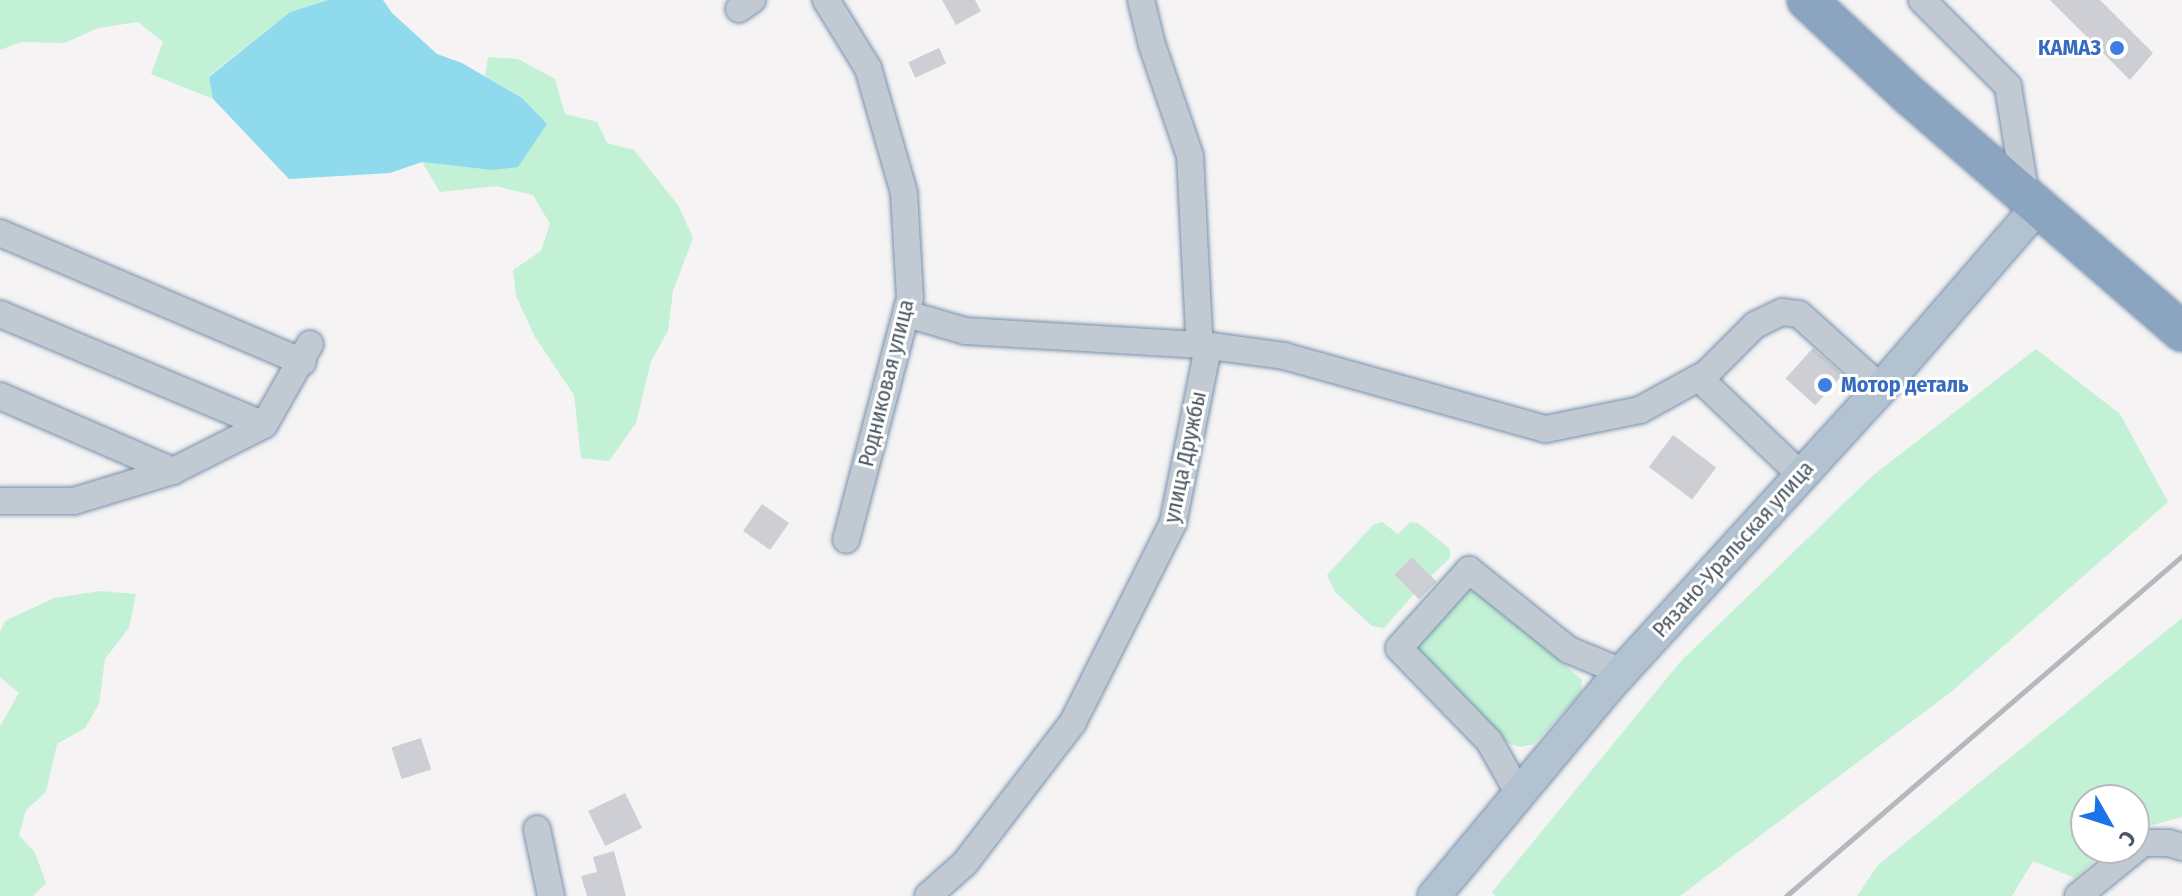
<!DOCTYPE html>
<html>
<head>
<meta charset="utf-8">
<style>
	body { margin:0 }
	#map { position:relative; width:2182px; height:896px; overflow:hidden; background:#f5f3f3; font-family:"Fira Sans Condensed",sans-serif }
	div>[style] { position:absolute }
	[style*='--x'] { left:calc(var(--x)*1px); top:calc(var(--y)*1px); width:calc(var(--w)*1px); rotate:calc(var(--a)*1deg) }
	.green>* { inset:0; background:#c3f1d5 }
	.water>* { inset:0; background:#90daee }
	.building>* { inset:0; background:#cdcfd5; transform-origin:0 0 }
	.roads { filter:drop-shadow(0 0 2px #7690ad) drop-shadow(0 0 2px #7690ad) }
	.minor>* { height:26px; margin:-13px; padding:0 13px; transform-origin:13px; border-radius:13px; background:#c1cad2 }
	.major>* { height:32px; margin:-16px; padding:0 16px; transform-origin:16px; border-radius:16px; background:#b3c2d1 }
	.highway>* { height:38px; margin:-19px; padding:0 19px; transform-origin:19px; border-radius:19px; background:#8ba5c1 }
	.rail>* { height:5px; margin:-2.5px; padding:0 2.5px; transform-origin:2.5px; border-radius:2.5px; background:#b5b8bd }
	.dots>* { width:22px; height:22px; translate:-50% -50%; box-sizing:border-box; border:4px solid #fff; border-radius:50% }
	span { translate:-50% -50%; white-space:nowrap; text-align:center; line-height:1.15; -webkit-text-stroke:6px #fff; paint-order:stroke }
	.shop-label { font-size:22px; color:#366cbe; font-weight:700 }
	.right { translate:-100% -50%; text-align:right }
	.left { translate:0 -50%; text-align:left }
	.street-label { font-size:22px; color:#4a5661 }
	.north { position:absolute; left:2070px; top:784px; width:80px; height:80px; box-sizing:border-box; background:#fff; border:2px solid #b7bbc0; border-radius:50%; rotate:129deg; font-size:22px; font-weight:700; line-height:32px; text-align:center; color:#4a5661 }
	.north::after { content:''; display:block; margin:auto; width:28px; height:36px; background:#1a73e8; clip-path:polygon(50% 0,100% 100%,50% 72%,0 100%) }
</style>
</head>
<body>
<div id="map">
	<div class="green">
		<div style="clip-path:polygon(0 0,328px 0,290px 12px,209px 76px,213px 99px,151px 74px,163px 42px,138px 22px,98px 28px,65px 43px,21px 42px,0 50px)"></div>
		<div style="clip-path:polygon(488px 57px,518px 59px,555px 79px,565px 114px,597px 122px,607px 143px,634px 150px,678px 205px,693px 238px,673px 291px,668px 331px,651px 361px,636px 423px,609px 461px,581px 458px,574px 395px,535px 337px,516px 296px,513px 270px,541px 251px,550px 224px,533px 195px,496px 186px,440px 192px,422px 162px,491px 170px,522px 98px,485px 76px)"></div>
		<div style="clip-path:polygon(2036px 349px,2120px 414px,2168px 502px,1951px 692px,1680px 896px,1496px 896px,1492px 892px,1681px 661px,1871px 477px)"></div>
		<div style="clip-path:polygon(1382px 522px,1398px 534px,1410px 522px,1418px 523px,1450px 549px,1450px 558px,1431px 576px,1412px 557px,1394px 575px,1414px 594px,1384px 628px,1372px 626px,1335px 592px,1327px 575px,1373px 525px)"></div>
		<div style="clip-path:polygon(101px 591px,136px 594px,129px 628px,105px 659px,99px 704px,85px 728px,57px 744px,46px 792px,26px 810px,19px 835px,35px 853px,46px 883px,33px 896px,0 896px,0 726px,19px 693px,0 677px,0 632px,5px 621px,54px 598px)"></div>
		<div style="clip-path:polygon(1474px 591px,1486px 594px,1582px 680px,1581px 692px,1534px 744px,1521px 747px,1509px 744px,1421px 659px,1417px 647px,1459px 594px)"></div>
		<div style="clip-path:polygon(2182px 618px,2182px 817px,2134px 830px,2134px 800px,2086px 800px,2086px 848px,2108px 848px,2075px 878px,2033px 861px,2012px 896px,1857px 896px,1878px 865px)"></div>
	</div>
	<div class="water">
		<div style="clip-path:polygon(328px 0,383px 0,392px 13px,437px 54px,462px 63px,522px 98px,547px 124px,518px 167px,491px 170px,422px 162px,390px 173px,289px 179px,213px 99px,209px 77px,290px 12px)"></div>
	</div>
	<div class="building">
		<div style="clip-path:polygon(942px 0,975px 0,981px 11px,956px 25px)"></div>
		<div style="clip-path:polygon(2050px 0,2100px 0,2153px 53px,2130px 80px)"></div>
		<div style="left:939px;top:48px;width:17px;height:34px;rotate:65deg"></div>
		<div style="left:1813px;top:348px;width:40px;height:41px;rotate:42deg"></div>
		<div style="left:1673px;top:435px;width:54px;height:40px;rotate:37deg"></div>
		<div style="left:762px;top:504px;width:33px;height:33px;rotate:35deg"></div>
		<div style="left:1412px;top:557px;width:35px;height:25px;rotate:45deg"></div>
		<div style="left:421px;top:738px;width:33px;height:31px;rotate:72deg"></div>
		<div style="left:625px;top:793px;width:39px;height:41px;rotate:64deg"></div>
		<div style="clip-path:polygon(614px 851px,626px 896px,587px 896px,581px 876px,597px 872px,593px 857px)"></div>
	</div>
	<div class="roads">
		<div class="minor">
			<div style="--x:826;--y:0;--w:80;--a:58.3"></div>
			<div style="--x:868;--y:68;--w:130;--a:73.9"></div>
			<div style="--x:904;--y:193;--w:105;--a:86.7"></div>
			<div style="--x:910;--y:298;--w:250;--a:104.8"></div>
			<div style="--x:1922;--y:0;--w:122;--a:45"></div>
			<div style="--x:2008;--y:86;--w:112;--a:80.8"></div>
			<div style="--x:739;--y:9;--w:16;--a:-35"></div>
			<div style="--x:0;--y:233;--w:329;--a:23.1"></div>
			<div style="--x:0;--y:314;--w:286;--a:22.8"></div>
			<div style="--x:907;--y:314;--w:60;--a:16.3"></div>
			<div style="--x:965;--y:331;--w:238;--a:3.4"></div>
			<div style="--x:1203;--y:345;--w:82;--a:7.7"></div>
			<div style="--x:1284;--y:356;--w:272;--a:15.6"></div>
			<div style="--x:1546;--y:429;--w:96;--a:-11.4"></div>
			<div style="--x:1640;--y:410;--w:77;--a:-28.9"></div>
			<div style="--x:1707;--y:373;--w:68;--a:-45"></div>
			<div style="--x:1755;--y:325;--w:30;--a:-26"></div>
			<div style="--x:1782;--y:312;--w:17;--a:7"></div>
			<div style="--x:1799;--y:314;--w:110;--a:42.1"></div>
			<div style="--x:1699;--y:378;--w:141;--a:43.6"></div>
			<div style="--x:0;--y:396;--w:189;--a:23.4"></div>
			<div style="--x:0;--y:501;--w:74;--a:0"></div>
			<div style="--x:74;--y:501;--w:103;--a:-16.9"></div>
			<div style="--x:173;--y:471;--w:102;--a:-26.8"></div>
			<div style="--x:264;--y:425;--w:93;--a:-60.4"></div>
			<div style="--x:1518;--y:792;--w:59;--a:-119.6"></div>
			<div style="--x:1489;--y:741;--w:129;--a:-134.1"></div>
			<div style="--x:1399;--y:648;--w:105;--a:-48.1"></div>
			<div style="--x:1469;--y:570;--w:128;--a:38.7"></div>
			<div style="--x:1569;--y:650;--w:57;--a:22.5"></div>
			<div style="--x:537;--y:829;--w:68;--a:78.2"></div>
			<div style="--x:928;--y:896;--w:50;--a:-41.7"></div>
			<div style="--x:965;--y:863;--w:178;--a:-52.5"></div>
			<div style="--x:1073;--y:722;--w:223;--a:-63.3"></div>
			<div style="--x:1173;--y:523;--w:168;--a:-78.7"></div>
			<div style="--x:1206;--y:358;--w:26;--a:-106"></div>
			<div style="--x:1199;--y:333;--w:177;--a:-92.9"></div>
			<div style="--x:1190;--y:156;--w:117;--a:-108.9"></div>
			<div style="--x:1152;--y:45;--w:46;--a:-103.7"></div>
			<div style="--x:2078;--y:896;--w:84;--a:-39.2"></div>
			<div style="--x:2143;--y:843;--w:26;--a:0"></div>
			<div style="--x:2169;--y:843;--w:14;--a:17"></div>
		</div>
		<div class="major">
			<div style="--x:1434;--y:896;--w:272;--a:-50.2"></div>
			<div style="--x:1608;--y:687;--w:405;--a:-47.6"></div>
			<div style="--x:1881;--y:388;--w:240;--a:-49.1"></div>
		</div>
		<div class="highway">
			<div style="--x:1807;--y:0;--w:141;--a:43"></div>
			<div style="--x:1910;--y:96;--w:360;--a:40.9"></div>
		</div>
	</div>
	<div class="rail">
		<div style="--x:1786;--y:896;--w:522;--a:-40.65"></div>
	</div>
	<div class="dots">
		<div style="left:2117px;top:48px;background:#3f7fe0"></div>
		<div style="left:1825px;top:385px;background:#3f7fe0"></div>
	</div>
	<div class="shop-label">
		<span class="right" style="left:2101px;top:48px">КАМАЗ</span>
		<span class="left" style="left:1841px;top:385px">Мотор деталь</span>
	</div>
	<div class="street-label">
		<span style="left:886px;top:383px;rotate:-76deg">Родниковая улица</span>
		<span style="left:1185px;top:457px;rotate:-78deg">улица Дружбы</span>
		<span style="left:1733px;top:549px;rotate:-48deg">Рязано-Уральская улица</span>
	</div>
	<div class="north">С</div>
</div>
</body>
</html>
